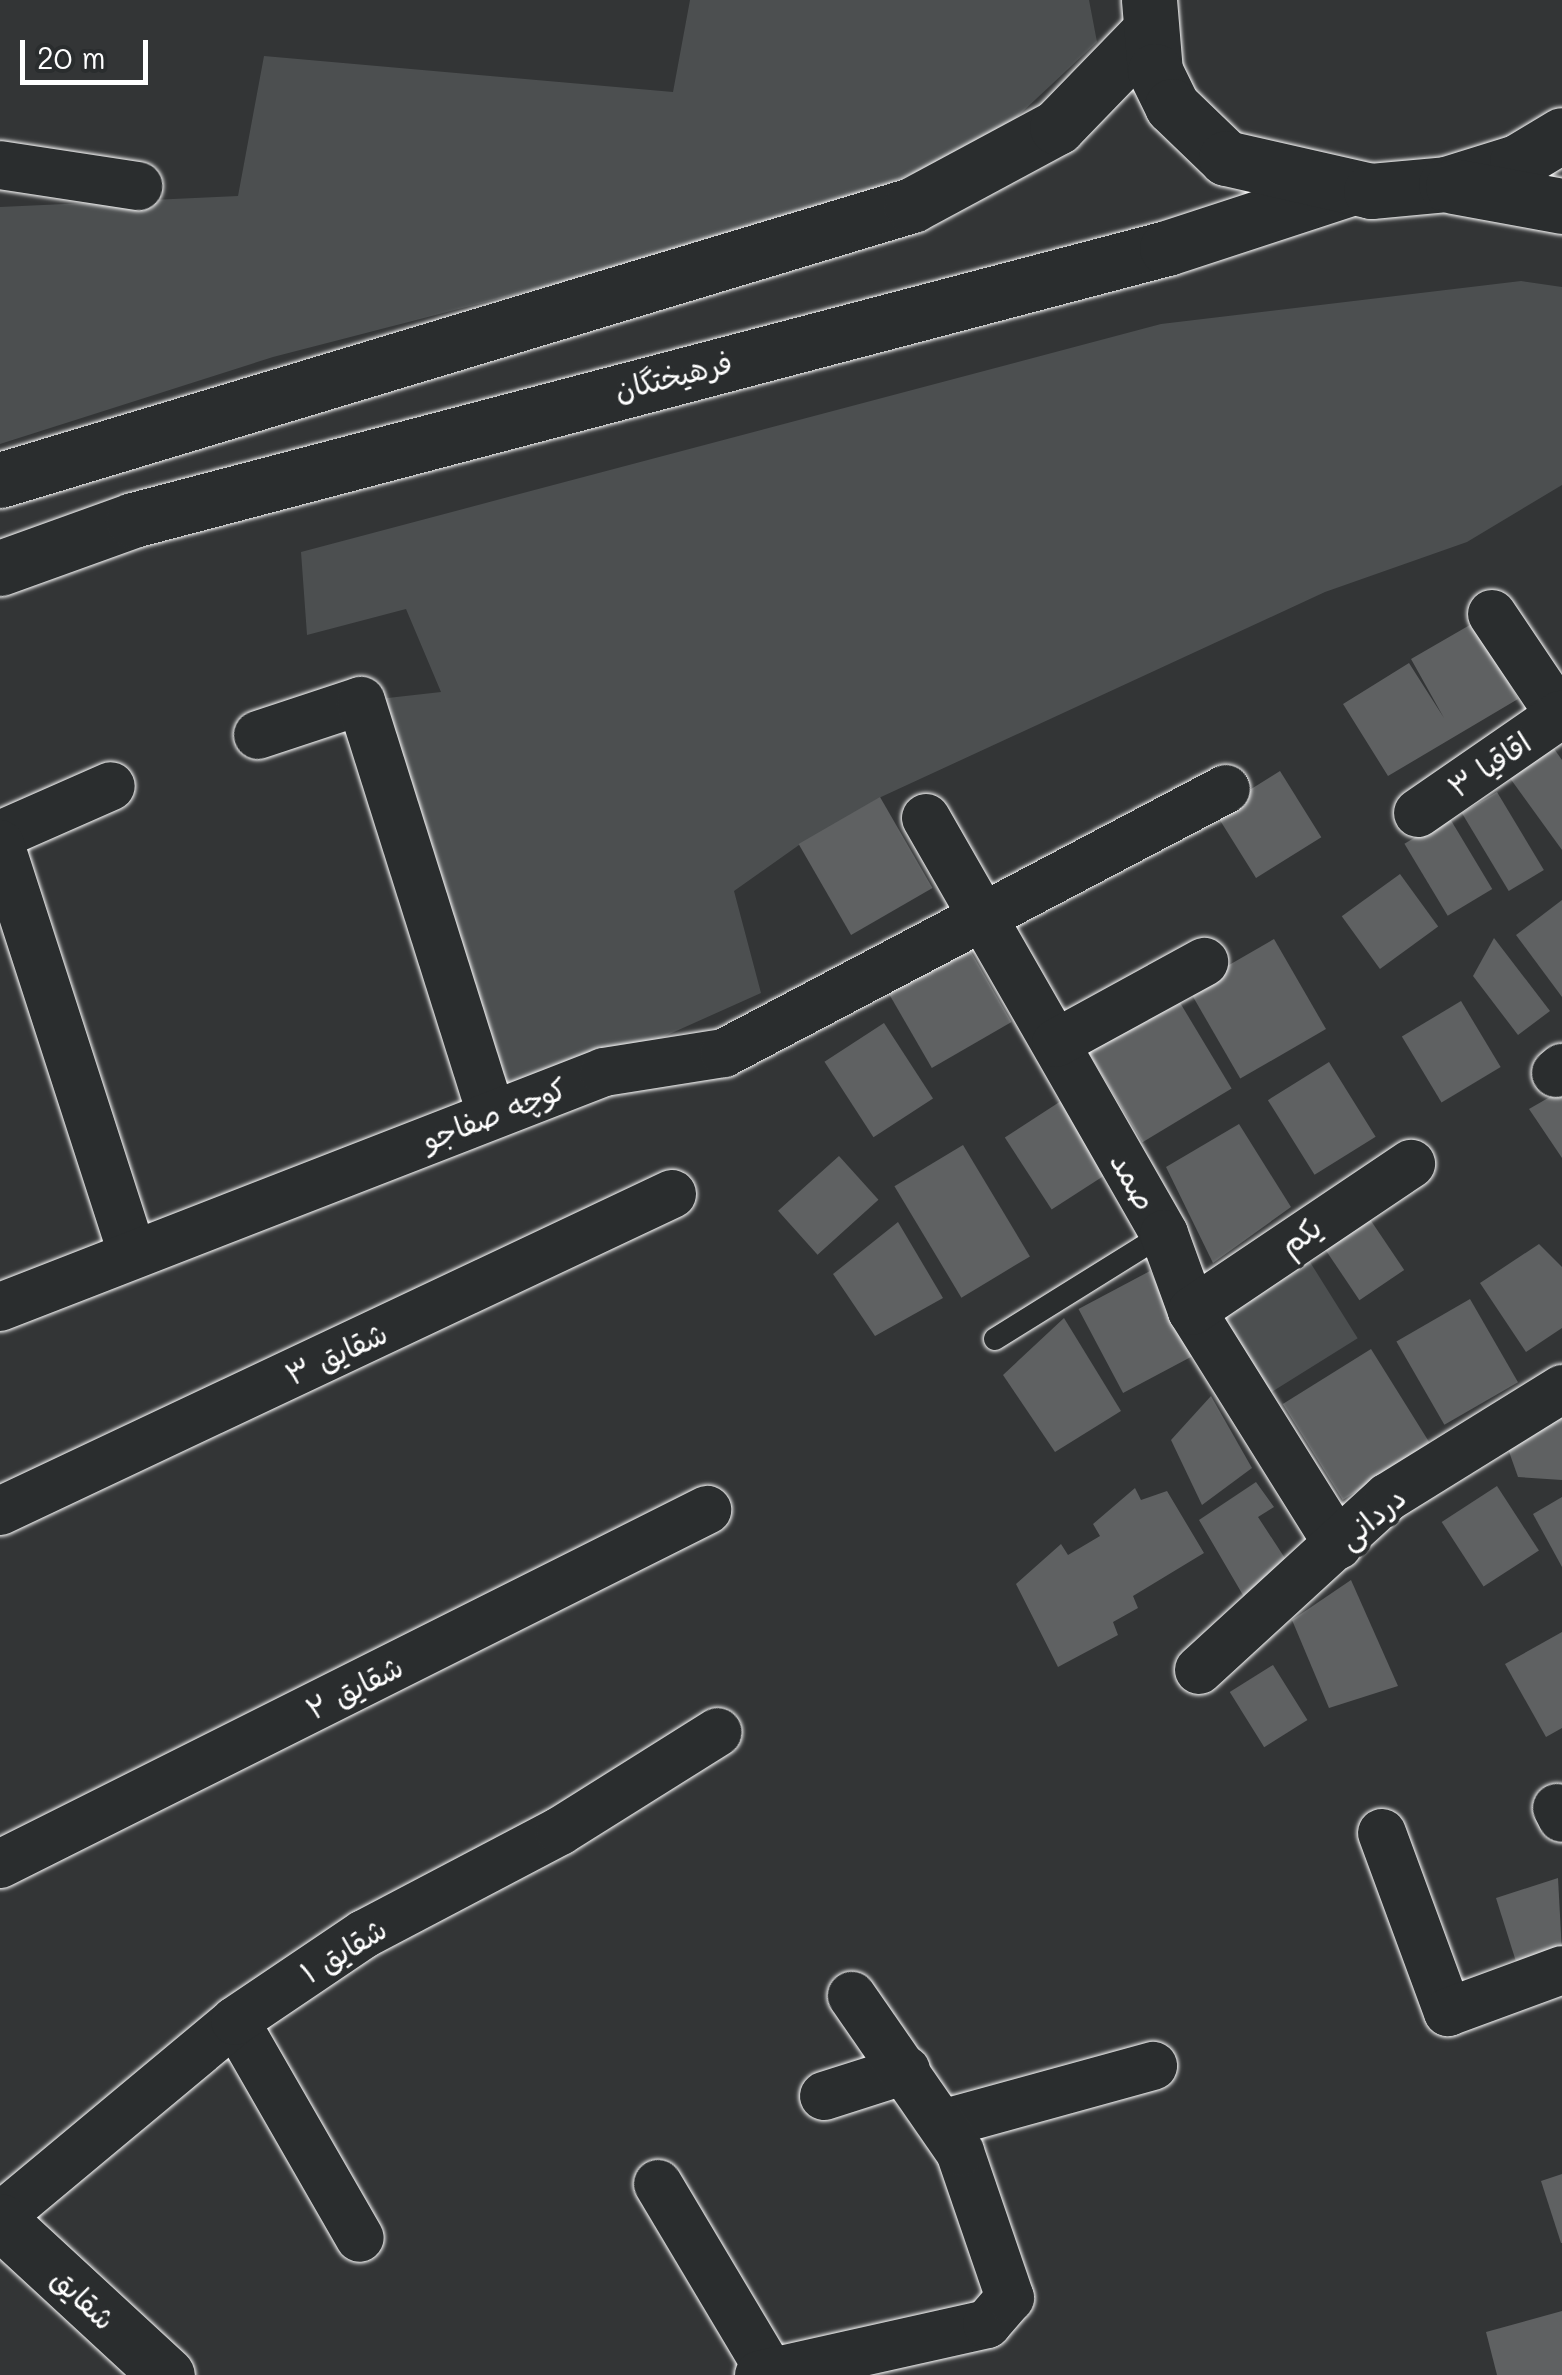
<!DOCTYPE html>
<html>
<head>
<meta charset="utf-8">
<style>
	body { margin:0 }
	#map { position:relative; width:1562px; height:2375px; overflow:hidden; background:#333536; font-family:Mali,"Playpen Sans Arabic",sans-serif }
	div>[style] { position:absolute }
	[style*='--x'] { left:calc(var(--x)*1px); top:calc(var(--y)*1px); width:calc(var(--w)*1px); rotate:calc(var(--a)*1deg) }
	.green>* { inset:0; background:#4c4f50; transform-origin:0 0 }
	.building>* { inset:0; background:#5f6162; transform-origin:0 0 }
	.roads { filter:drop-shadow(0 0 2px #fff) drop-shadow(0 0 2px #fff) }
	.service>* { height:22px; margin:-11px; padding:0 11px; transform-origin:11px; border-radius:11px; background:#2a2d2e }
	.minor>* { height:48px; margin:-24px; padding:0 24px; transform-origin:24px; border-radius:24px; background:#2a2d2e }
	.tertiary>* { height:55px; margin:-27.5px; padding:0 27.5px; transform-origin:27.5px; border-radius:27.5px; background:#2a2d2e }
	.secondary>* { height:55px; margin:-27.5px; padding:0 27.5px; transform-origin:27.5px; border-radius:27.5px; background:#2a2d2e }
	span { translate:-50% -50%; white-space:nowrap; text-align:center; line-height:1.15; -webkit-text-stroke:8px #2a2d2e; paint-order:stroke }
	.street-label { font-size:30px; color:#fff }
	.scale { position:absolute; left:20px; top:40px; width:128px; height:45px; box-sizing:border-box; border:5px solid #fff; border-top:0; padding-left:12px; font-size:30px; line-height:35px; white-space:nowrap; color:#fff; -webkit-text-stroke:8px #2a2d2e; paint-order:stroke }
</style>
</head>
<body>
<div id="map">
	<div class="green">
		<div style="clip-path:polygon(690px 0,1089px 0,1097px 42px,989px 143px,783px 225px,273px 357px,0 444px,0 207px,238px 196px,264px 56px,673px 92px)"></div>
		<div style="clip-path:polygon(1521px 281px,1562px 287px,1562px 485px,1467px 542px,1325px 592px,881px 797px,799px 845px,734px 891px,761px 993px,491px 1114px,361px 701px,441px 692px,406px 609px,307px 635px,301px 552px,1161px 324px)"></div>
		<div style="left:1310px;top:1262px;width:90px;height:109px;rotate:58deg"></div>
	</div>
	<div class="building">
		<div style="clip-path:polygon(1475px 622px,1518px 699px,1388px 776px,1343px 704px,1409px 663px,1444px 718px,1411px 659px)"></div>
		<div style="clip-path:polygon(1550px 743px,1562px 760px,1562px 850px,1507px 774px)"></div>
		<div style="left:1280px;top:771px;width:78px;height:77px;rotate:58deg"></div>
		<div style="left:1497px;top:792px;width:91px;height:41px;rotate:59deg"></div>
		<div style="left:880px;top:797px;width:105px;height:94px;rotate:60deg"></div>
		<div style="left:1449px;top:817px;width:84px;height:52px;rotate:59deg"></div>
		<div style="left:1400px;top:874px;width:65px;height:72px;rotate:54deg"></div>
		<div style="clip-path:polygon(1562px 900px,1562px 997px,1516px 935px)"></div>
		<div style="clip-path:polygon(1494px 938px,1550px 1011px,1518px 1035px,1473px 976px)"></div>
		<div style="left:1274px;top:939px;width:104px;height:99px;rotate:60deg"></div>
		<div style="left:967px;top:945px;width:89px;height:92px;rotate:60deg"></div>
		<div style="left:1176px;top:996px;width:108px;height:104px;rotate:59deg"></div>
		<div style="left:1461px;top:1001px;width:77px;height:69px;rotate:59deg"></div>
		<div style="left:884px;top:1023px;width:90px;height:71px;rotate:57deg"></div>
		<div style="left:1329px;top:1062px;width:88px;height:72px;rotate:58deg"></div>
		<div style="clip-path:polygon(1562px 1090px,1562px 1158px,1529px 1109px)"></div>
		<div style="left:1061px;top:1101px;width:86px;height:67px;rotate:57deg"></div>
		<div style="clip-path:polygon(1239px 1124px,1291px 1207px,1213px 1263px,1166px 1167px)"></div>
		<div style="left:963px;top:1145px;width:130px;height:80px;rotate:59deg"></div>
		<div style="left:839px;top:1156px;width:59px;height:82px;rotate:48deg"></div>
		<div style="left:1355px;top:1197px;width:88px;height:54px;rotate:56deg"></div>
		<div style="clip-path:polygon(898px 1222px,943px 1298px,875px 1336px,833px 1274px)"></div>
		<div style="clip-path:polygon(1539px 1244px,1562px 1267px,1562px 1328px,1526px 1352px,1480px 1283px)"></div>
		<div style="left:1150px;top:1271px;width:95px;height:81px;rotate:62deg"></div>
		<div style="left:1470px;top:1299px;width:96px;height:85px;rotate:60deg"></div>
		<div style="clip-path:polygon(1064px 1318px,1121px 1411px,1055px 1452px,1003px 1375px)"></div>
		<div style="left:1371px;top:1349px;width:113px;height:104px;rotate:58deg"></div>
		<div style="clip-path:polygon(1211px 1396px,1252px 1468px,1202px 1505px,1171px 1440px)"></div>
		<div style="clip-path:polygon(1562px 1410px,1562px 1480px,1518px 1477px,1507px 1446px)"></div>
		<div style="clip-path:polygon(1256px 1482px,1274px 1507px,1258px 1517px,1292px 1569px,1247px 1602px,1199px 1520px)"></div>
		<div style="left:1497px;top:1486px;width:77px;height:66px;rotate:57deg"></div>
		<div style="clip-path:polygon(1135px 1488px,1141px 1500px,1167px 1491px,1204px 1553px,1133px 1596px,1138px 1608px,1113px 1622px,1118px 1635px,1058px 1667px,1016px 1584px,1061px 1544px,1068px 1555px,1100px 1536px,1093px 1524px)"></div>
		<div style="clip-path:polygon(1562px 1497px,1562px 1567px,1533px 1514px)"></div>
		<div style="clip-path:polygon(1351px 1580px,1398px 1686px,1329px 1708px,1292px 1620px)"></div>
		<div style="clip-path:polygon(1562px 1632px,1562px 1728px,1546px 1737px,1505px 1664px)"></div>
		<div style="left:1273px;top:1665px;width:65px;height:51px;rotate:58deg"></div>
		<div style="clip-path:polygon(1558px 1878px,1562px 1953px,1518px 1968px,1496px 1898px)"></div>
		<div style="clip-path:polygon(1562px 2174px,1562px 2243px,1561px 2243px,1541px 2181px)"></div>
		<div style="clip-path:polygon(1562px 2311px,1562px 2375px,1497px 2375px,1486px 2332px)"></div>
	</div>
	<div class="roads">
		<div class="service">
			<div style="--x:995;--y:1339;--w:199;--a:-31.9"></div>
		</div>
		<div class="minor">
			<div style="--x:0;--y:165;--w:140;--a:8.7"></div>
			<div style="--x:1492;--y:614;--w:125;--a:56.1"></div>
			<div style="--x:258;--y:735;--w:108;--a:-18.3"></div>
			<div style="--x:361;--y:701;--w:433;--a:72.5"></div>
			<div style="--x:1418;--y:813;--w:173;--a:-34.6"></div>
			<div style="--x:926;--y:818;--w:479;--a:60.2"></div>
			<div style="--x:1164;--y:1234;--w:82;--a:70"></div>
			<div style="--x:1192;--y:1311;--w:276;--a:58"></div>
			<div style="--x:0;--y:835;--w:121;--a:-23.8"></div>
			<div style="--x:0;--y:844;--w:426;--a:72.1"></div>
			<div style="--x:1056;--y:1043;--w:169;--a:-28.7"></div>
			<div style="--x:1556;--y:1073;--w:8;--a:-40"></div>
			<div style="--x:0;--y:1307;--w:648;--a:-21.26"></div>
			<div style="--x:604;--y:1072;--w:121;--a:-9"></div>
			<div style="--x:724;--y:1053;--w:567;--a:-27.74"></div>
			<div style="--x:1192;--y:1311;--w:264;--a:-33.9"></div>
			<div style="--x:0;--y:1511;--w:743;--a:-25.25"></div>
			<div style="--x:1199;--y:1670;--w:256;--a:-42.5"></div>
			<div style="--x:1388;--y:1497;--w:205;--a:-31.8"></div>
			<div style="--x:1557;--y:1808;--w:11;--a:63"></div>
			<div style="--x:1382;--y:1833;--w:191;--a:69.8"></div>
			<div style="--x:1448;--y:2012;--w:121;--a:-20.2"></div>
			<div style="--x:0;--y:1864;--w:791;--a:-26.6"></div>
			<div style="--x:235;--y:2021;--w:250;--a:60.1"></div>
			<div style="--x:824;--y:2096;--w:86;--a:-17.6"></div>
			<div style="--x:942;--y:2124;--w:219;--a:-15.4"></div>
			<div style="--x:658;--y:2184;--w:217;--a:59.2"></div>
			<div style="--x:0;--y:2217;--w:306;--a:-39.8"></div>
			<div style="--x:235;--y:2021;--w:156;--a:-34"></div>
			<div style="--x:364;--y:1934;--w:221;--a:-27.7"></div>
			<div style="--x:560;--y:1831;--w:186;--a:-32.1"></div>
			<div style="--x:759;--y:2375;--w:234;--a:-12.6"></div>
			<div style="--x:987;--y:2324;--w:35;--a:-49"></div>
			<div style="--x:1010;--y:2298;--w:154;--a:-108.9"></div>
			<div style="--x:960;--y:2152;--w:190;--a:-124.7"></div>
		</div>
		<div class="tertiary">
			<div style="--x:0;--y:480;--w:953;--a:-16.78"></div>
			<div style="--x:912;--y:205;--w:165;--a:-28.3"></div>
			<div style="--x:1057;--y:127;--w:129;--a:-45.9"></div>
			<div style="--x:0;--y:568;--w:141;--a:-19.8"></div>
			<div style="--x:133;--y:520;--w:1069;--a:-14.74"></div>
			<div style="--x:1167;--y:248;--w:190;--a:-18.1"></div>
			<div style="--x:0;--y:2221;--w:227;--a:42.7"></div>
		</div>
		<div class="secondary">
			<div style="--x:1149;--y:0;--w:71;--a:85.2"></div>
			<div style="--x:1155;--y:71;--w:39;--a:64"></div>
			<div style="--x:1172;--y:106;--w:75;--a:43.9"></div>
			<div style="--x:1226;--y:158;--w:149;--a:12.8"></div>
			<div style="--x:1371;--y:191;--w:75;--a:-5.3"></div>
			<div style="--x:1446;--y:184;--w:74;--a:-17.2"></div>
			<div style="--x:1517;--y:162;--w:52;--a:-31"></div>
			<div style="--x:1453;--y:186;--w:111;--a:10.4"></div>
		</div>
	</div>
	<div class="street-label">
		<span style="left:673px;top:375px;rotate:-14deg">فرهیختگان</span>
		<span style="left:1489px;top:764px;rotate:-34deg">اقاقیا ۳</span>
		<span style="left:494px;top:1113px;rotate:-21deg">کوچه صفاجو</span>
		<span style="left:1134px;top:1181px;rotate:61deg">صمد</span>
		<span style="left:1300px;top:1235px;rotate:-35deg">یکم</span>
		<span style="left:336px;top:1353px;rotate:-25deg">شقایق ۳</span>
		<span style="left:1371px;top:1517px;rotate:-40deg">دردانی</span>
		<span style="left:354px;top:1687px;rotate:-27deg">شقایق ۲</span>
		<span style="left:343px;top:1950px;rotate:-32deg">شقایق ۱</span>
		<span style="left:84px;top:2298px;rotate:43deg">شقایق</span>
	</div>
	<div class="scale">20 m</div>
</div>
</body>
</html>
